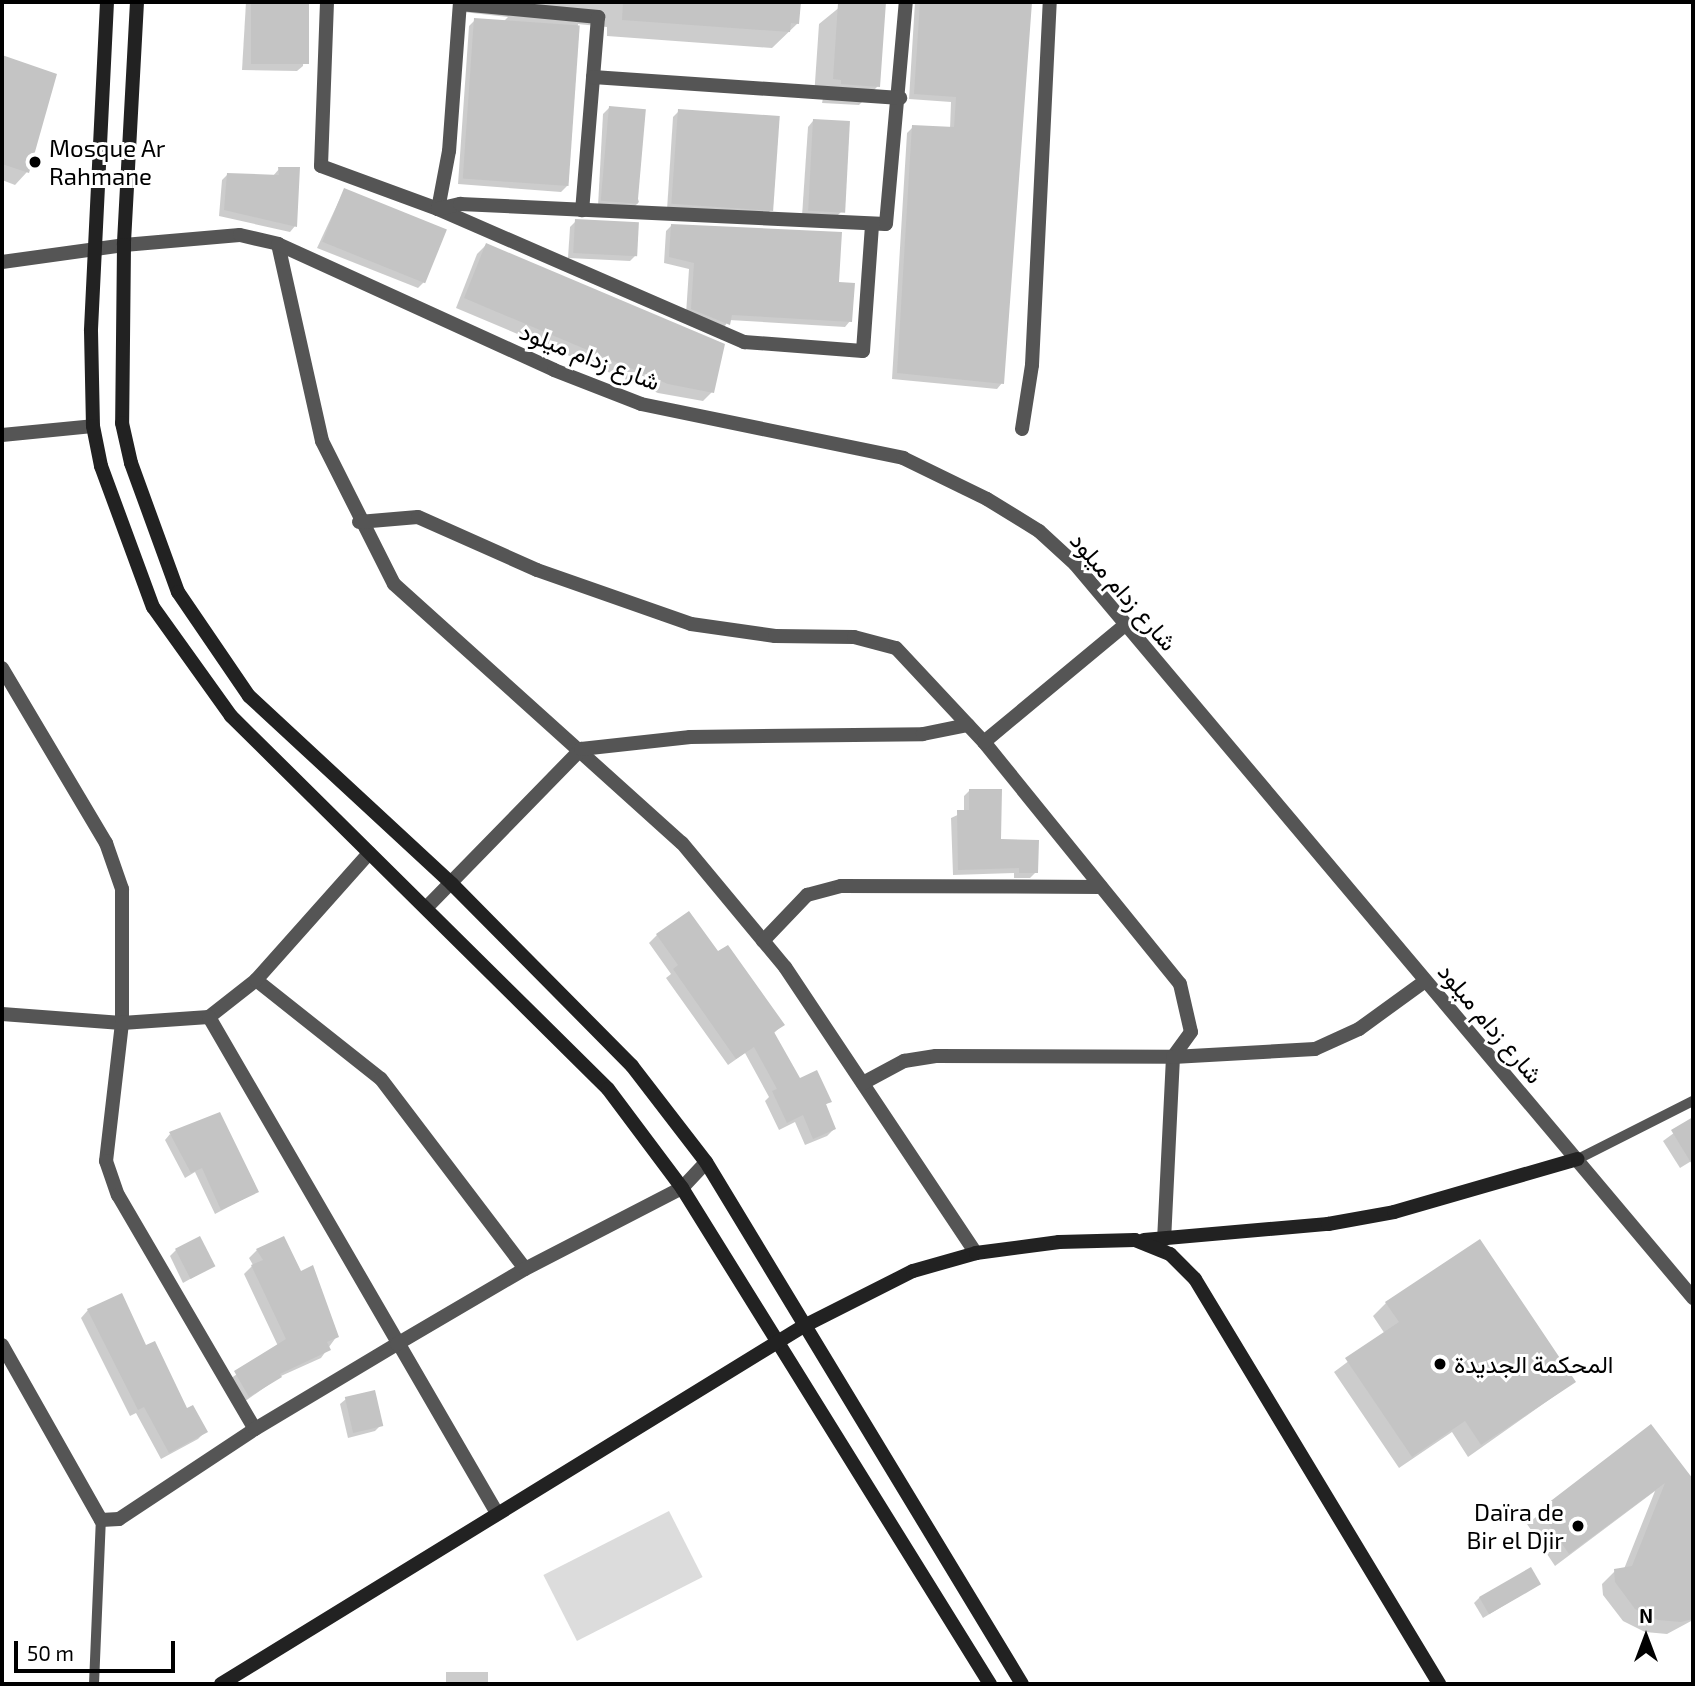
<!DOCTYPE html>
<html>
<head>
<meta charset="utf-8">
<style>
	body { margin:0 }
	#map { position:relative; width:1695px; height:1686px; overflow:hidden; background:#fff; font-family:"Exo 2",Vazirmatn,sans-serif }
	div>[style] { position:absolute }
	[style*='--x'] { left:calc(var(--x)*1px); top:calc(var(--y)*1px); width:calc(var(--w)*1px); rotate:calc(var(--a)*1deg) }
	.green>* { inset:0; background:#dcdcdc; transform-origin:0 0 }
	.shadow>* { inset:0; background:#0003; transform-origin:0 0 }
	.building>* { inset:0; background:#c4c4c4; transform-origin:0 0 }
	.lane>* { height:10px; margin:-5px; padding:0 5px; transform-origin:5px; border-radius:5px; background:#555 }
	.street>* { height:14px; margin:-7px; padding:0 7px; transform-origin:7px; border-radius:7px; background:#555 }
	.secondary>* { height:14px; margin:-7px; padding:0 7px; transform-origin:7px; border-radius:7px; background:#222 }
	.dots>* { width:19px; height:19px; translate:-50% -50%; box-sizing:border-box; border:4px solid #fff; border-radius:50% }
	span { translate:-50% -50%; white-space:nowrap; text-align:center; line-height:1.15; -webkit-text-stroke:6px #fff; paint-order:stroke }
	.poi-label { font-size:24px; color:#000 }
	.left { translate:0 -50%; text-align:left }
	.right { translate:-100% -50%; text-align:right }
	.street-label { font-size:24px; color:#000 }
	.frame { position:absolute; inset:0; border:4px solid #000; pointer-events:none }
	.north { position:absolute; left:1611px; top:1602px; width:70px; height:70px; -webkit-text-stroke:5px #fff; paint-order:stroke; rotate:0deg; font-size:19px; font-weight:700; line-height:28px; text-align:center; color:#000 }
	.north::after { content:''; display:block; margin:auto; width:24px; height:32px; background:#000; clip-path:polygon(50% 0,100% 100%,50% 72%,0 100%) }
	.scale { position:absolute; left:14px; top:1641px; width:161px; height:32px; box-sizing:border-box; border:4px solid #000; border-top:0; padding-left:9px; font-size:21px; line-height:24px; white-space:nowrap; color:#000; -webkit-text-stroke:5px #fff; paint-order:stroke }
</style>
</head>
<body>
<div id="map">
	<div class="green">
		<div style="left:669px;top:1511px;width:74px;height:141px;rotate:63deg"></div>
	</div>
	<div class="shadow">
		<div style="clip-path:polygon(246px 2px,307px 2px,303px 66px,297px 71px,242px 70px)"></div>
		<div style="clip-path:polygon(457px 2px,799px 2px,798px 23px,772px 48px,607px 36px,607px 27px,578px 24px,567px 186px,561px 192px,458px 184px,469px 26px,475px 20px,503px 22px,508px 17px,463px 12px)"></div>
		<div style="clip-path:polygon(846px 2px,884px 2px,878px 86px,859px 105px,822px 103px,823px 98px,814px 97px,819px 24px)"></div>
		<div style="clip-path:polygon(915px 2px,1030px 2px,1002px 383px,997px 389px,892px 379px,907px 133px,913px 127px,950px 129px,951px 102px,909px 99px)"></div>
		<div style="clip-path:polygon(2px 57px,55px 75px,27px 172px,15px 185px,2px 180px)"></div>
		<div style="clip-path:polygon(609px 108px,639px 202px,633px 208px,598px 206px,603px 114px)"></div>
		<div style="clip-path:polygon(679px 111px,773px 208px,767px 214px,667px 210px,673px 117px)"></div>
		<div style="clip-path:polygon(813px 121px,841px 212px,835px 218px,802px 216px,808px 127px)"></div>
		<div style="clip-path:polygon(279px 169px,295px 226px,290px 232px,219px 216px,222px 180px,228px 174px,273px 176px)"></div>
		<div style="clip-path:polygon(344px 190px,424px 282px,418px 288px,317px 248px)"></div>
		<div style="clip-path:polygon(576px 221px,636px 255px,630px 261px,568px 258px,570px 227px)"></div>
		<div style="clip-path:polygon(672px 225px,850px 321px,845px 327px,729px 320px,722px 330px,686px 314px,689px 269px,664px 263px,666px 231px)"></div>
		<div style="clip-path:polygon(486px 245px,712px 392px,703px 401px,658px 393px,456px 308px,477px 254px)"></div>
		<div style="clip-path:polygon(970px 790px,999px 841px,1036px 872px,1030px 878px,1014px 878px,1014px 873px,953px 875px,951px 818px,964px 812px,964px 796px)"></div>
		<div style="clip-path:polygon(657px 935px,717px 954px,782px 1025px,773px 1034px,799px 1081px,830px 1101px,824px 1106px,834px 1129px,827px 1136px,805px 1145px,795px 1122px,779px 1130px,765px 1101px,769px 1097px,745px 1053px,728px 1065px,666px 978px,671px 974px,649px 943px)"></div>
		<div style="clip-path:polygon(1693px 1119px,1693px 1160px,1680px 1168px,1663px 1141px)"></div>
		<div style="clip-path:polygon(170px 1134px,257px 1192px,215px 1214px,195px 1172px,185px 1178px,165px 1140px)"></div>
		<div style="clip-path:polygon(176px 1250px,213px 1266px,183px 1283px,170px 1256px)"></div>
		<div style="clip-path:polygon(257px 1250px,300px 1273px,337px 1336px,321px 1358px,281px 1376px,241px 1404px,227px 1381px,278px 1346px,244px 1274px,253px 1265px,249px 1258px)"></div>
		<div style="clip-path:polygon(1386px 1303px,1574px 1382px,1468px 1457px,1452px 1432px,1399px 1468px,1334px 1372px,1385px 1334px,1373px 1316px)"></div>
		<div style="clip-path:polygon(88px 1310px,145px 1347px,186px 1411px,206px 1431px,198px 1439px,161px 1459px,136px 1413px,130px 1416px,81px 1318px)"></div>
		<div style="clip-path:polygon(346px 1399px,381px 1425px,375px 1431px,348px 1438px,340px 1404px)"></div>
		<div style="clip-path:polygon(1651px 1427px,1693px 1482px,1693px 1620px,1667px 1634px,1645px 1632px,1623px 1621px,1603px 1595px,1602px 1584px,1615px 1571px,1624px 1569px,1655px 1491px,1555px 1566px,1527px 1524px)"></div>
		<div style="clip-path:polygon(1539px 1584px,1483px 1618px,1474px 1603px,1480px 1597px)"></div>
		<div style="left:446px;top:1672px;width:42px;height:13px"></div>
	</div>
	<div class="building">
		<div style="left:251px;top:2px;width:58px;height:62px"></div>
		<div style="clip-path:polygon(623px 2px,801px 2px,799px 24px,791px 23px,790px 32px,622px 20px)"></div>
		<div style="clip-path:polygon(886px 2px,880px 87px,841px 84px,841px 80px,833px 79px,838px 3px)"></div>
		<div style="clip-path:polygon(920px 2px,1032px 2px,1004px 384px,897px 373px,912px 125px,954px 127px,956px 97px,914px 94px)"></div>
		<div style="left:474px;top:18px;width:106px;height:161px;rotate:4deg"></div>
		<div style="clip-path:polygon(2px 55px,57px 74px,29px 173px,2px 164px)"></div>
		<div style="left:609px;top:106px;width:37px;height:95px;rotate:5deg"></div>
		<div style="left:678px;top:109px;width:102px;height:95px;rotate:4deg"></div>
		<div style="left:813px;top:119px;width:37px;height:92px;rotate:3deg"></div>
		<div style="clip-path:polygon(278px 167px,300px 167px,297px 227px,224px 210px,227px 173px,279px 175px)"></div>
		<div style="left:344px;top:188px;width:111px;height:58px;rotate:22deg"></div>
		<div style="left:575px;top:219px;width:64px;height:34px;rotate:3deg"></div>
		<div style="clip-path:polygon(671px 224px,842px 232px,839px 282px,855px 283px,852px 322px,732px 315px,730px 325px,691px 309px,694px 263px,669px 257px)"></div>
		<div style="clip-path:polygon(486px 243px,725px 344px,714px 393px,668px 384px,464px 298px)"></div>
		<div style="clip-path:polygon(969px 789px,1002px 789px,1001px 839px,1039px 840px,1038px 873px,1019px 873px,1019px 868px,958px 870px,957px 810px,969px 810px)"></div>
		<div style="clip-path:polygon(689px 911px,718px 951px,728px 945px,785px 1025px,774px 1032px,800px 1078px,817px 1070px,832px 1102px,826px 1104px,836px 1129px,813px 1139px,803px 1115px,787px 1123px,772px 1091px,777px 1089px,754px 1047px,736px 1059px,673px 969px,678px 965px,656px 934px)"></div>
		<div style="clip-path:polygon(220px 1112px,259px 1192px,221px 1210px,202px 1168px,191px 1173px,169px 1132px)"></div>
		<div style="clip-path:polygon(1693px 1117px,1693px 1166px,1671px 1130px)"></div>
		<div style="left:200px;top:1236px;width:34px;height:28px;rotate:63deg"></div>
		<div style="clip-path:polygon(284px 1236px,301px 1271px,313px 1265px,339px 1337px,327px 1342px,331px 1350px,280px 1374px,282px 1377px,249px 1397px,234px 1371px,286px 1339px,251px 1265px,263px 1260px,256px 1249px)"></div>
		<div style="clip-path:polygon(1480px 1239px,1576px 1382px,1481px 1445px,1465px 1421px,1412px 1457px,1345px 1358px,1399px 1322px,1385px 1302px)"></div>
		<div style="clip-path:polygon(122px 1293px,146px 1345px,155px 1341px,187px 1408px,193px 1405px,208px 1432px,169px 1453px,144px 1407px,138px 1410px,87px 1309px)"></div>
		<div style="left:375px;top:1390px;width:37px;height:31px;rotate:77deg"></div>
		<div style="clip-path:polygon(1651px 1424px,1693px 1479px,1693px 1619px,1681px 1622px,1658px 1620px,1635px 1609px,1615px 1582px,1614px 1569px,1632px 1566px,1665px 1483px,1569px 1554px,1539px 1510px)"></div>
		<div style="left:1531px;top:1567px;width:20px;height:60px;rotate:60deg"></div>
	</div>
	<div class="lane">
		<div style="--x:1578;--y:1159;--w:129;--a:-26.8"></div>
		<div style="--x:94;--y:1684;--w:164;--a:-87.6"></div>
	</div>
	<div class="street">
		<div style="--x:327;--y:2;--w:164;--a:92.1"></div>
		<div style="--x:321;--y:166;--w:125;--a:20.2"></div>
		<div style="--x:438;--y:209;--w:334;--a:23.5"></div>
		<div style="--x:744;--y:342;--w:119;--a:4.3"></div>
		<div style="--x:863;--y:351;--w:127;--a:-85.9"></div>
		<div style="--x:460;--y:2;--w:149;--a:94.2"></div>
		<div style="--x:449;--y:151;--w:59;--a:100.7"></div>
		<div style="--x:438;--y:209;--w:23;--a:-13"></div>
		<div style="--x:460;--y:204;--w:426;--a:2.7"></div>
		<div style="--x:886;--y:224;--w:223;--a:-84.9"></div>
		<div style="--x:460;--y:4;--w:139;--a:5.4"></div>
		<div style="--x:598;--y:17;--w:194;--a:94.7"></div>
		<div style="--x:593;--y:77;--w:308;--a:3.9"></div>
		<div style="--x:278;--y:244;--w:202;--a:77.4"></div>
		<div style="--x:322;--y:441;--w:160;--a:63.3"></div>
		<div style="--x:394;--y:584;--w:387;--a:42"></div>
		<div style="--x:682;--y:843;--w:161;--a:50.3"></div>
		<div style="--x:785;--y:967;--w:344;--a:56.3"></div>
		<div style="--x:2;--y:262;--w:123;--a:-7.9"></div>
		<div style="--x:124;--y:245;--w:116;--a:-4.9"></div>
		<div style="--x:240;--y:235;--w:39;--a:13"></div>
		<div style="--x:278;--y:244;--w:303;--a:24.5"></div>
		<div style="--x:554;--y:370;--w:93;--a:21.3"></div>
		<div style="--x:641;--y:404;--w:268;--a:11.6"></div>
		<div style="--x:903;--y:458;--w:93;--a:26"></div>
		<div style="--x:987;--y:499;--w:61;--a:31.6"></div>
		<div style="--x:1039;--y:531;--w:49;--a:42.5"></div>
		<div style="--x:1075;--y:564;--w:960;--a:49.9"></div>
		<div style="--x:1022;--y:429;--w:65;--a:-81.1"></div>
		<div style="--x:1032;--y:365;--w:363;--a:-87.2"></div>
		<div style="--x:2;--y:435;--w:91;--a:-5.6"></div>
		<div style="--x:359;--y:522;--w:59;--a:-4.8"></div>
		<div style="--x:418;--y:517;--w:130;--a:24"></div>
		<div style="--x:537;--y:570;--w:163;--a:19.3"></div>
		<div style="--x:691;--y:624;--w:85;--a:8.1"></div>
		<div style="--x:775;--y:636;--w:79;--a:0.7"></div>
		<div style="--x:854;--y:637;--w:43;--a:14.7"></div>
		<div style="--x:896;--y:648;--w:129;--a:46.9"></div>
		<div style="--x:984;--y:742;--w:311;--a:51"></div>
		<div style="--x:1180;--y:984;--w:49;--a:77.1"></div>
		<div style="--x:1191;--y:1032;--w:31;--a:126"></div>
		<div style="--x:1173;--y:1057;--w:183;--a:92.8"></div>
		<div style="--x:2;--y:668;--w:204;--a:59.3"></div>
		<div style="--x:106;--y:843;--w:49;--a:70.8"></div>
		<div style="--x:122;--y:889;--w:134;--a:90"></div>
		<div style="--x:122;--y:1023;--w:139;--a:96.6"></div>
		<div style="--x:106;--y:1161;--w:36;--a:71"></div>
		<div style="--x:118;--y:1195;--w:271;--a:59.7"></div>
		<div style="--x:984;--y:742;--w:183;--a:-39.7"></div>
		<div style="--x:427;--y:907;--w:221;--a:-45.7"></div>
		<div style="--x:581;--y:749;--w:110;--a:-6.3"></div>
		<div style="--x:690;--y:737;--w:233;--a:-0.7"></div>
		<div style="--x:923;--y:734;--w:46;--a:-11.3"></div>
		<div style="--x:763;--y:941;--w:64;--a:-46.3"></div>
		<div style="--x:807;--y:895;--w:35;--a:-15"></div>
		<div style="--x:841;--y:886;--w:260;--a:0.2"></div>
		<div style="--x:256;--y:980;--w:159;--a:38.4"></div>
		<div style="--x:381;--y:1079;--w:238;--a:52.8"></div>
		<div style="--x:2;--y:1014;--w:120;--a:4.3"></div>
		<div style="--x:122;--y:1023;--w:87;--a:-3.9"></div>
		<div style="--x:209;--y:1017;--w:60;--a:-38.2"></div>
		<div style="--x:256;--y:980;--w:170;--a:-48.3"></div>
		<div style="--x:209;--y:1017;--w:574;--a:59.86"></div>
		<div style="--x:863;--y:1083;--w:47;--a:-28.2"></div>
		<div style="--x:904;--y:1061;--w:32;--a:-9"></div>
		<div style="--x:936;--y:1056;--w:237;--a:0.2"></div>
		<div style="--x:1173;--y:1057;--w:142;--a:-3.2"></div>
		<div style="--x:1315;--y:1049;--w:48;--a:-24.4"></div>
		<div style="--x:1359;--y:1029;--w:82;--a:-36"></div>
		<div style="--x:2;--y:1345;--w:201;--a:60.5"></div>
		<div style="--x:101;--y:1520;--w:18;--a:-3"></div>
		<div style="--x:119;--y:1519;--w:163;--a:-33.5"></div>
		<div style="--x:255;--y:1429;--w:165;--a:-30.9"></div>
		<div style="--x:397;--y:1344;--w:148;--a:-30.4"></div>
		<div style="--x:525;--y:1269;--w:177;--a:-27.3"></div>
		<div style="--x:682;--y:1188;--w:35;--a:-47"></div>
	</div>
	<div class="secondary">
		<div style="--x:107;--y:2;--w:329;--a:92.8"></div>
		<div style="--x:91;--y:331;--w:95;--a:88.8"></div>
		<div style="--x:93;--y:426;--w:41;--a:78.7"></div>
		<div style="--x:101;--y:466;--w:150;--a:69.8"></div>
		<div style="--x:153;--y:607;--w:134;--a:54.4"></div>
		<div style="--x:231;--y:716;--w:530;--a:44.69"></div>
		<div style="--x:608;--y:1089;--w:124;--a:53.2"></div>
		<div style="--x:682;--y:1188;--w:584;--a:58.16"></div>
		<div style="--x:137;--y:2;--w:243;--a:93.1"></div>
		<div style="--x:124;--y:245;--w:178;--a:90.6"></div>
		<div style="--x:122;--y:423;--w:41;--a:77.3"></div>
		<div style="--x:131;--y:463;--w:137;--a:70"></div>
		<div style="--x:178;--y:592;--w:126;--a:55.7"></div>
		<div style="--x:249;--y:696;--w:277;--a:42.8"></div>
		<div style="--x:452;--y:884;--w:256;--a:45.3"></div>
		<div style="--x:632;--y:1066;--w:121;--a:52.4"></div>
		<div style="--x:706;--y:1162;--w:610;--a:58.81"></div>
		<div style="--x:1144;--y:1240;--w:185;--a:-5"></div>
		<div style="--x:1328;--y:1224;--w:67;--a:-10.3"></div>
		<div style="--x:1394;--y:1212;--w:191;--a:-16.1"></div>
		<div style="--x:221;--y:1684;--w:682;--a:-31.57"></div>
		<div style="--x:802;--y:1327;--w:124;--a:-26.8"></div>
		<div style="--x:913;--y:1271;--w:66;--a:-15.9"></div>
		<div style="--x:976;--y:1253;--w:84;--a:-7.5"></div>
		<div style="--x:1059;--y:1242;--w:76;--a:-1.5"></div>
		<div style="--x:1135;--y:1240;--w:38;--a:22"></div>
		<div style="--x:1170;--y:1254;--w:35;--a:45"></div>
		<div style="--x:1195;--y:1279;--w:473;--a:58.9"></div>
	</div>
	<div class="dots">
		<div style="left:35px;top:162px;background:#000"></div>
		<div style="left:1440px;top:1364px;background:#000"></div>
		<div style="left:1578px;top:1526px;background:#000"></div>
	</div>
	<div class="poi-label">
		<span class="left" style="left:49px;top:162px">Mosque Ar<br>Rahmane</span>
		<span class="left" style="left:1454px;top:1364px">المحكمة الجديدة</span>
		<span class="right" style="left:1564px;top:1526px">Daïra de<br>Bir el Djir</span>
	</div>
	<div class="street-label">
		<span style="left:590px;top:356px;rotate:21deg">شارع زدام ميلود</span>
		<span style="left:1124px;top:591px;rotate:49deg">شارع زدام ميلود</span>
		<span style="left:1491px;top:1023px;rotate:50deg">شارع زدام ميلود</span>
	</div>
	<div class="frame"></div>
	<div class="north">N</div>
	<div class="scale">50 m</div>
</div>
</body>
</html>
